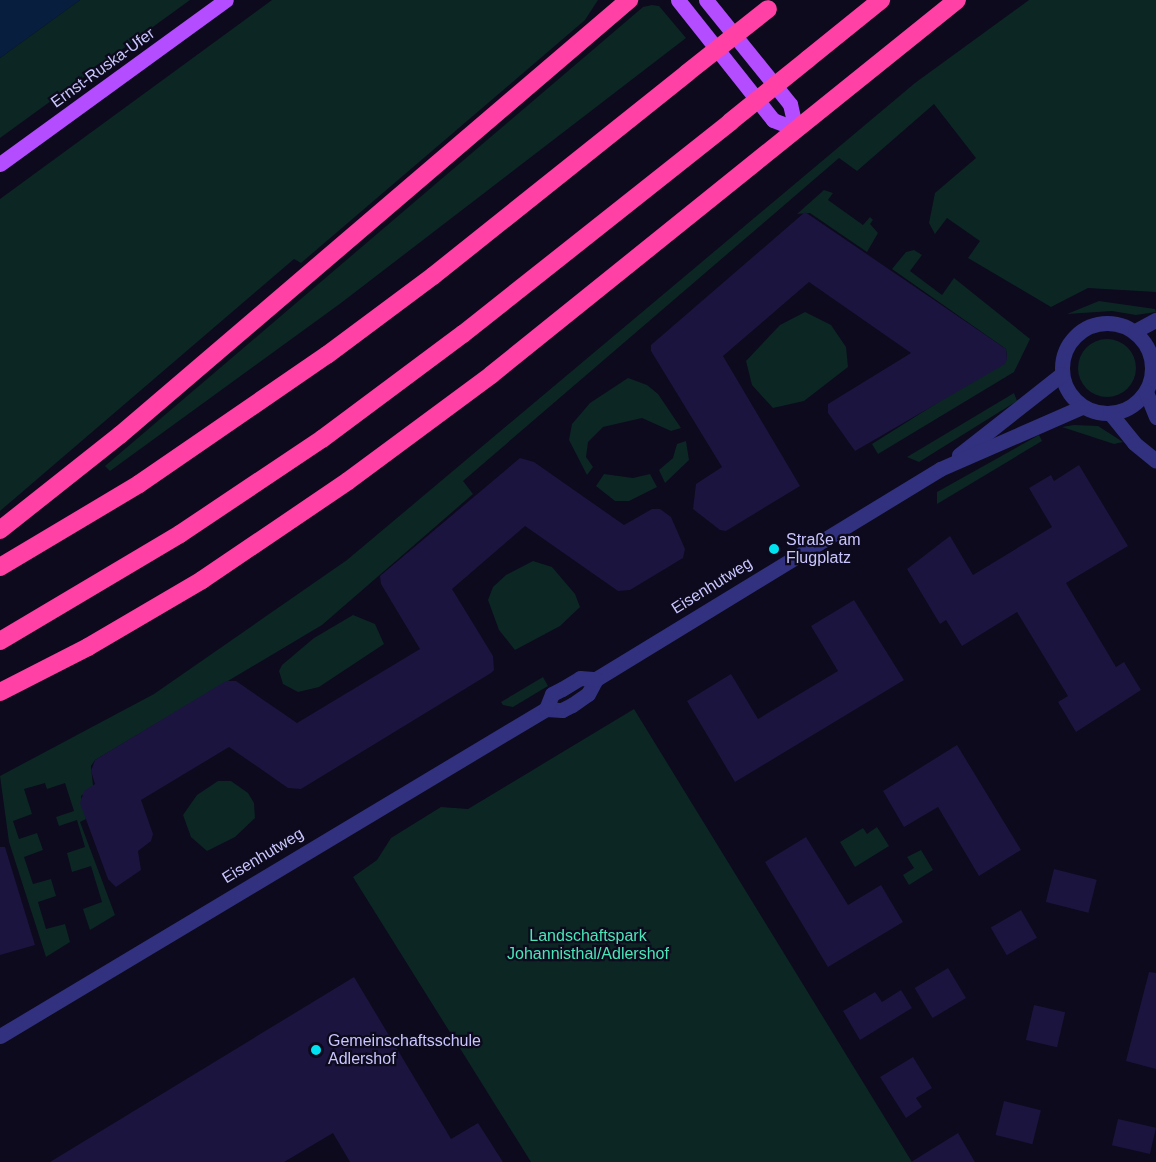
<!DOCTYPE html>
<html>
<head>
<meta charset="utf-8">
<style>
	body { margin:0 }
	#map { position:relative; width:1156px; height:1162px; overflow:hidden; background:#0c0a1c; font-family:Arial,sans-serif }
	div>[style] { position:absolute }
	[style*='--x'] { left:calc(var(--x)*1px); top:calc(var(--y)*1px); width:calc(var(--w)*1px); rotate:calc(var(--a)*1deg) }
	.green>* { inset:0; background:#0c2624 }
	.round { border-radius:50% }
	.water>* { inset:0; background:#071e3e }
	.building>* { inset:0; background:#1b143e; transform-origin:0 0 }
	.minor>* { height:15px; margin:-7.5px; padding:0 7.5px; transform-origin:7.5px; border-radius:7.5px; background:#31317f }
	.minor>.ring { margin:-7.5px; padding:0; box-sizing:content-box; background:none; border:15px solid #31317f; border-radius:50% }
	.major>* { height:15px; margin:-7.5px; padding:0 7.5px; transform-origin:7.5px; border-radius:7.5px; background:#b44cff }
	.highway>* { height:18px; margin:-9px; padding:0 9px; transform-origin:9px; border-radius:9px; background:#ff40a4 }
	.highway-bridge>* { height:18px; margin:-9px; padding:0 9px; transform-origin:9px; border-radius:9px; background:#ff40a4 }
	.dots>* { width:16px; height:16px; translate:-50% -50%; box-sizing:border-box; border:3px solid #0c0a1c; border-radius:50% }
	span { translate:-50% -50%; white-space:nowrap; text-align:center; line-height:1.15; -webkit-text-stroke:4.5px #0c0a1c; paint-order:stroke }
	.street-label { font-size:16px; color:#c9c5ff }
	.poi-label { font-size:16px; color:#c9c5ff }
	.left { translate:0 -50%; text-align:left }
	.park-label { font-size:16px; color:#49e7b8 }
</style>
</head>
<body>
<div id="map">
	<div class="green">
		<div style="clip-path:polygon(80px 0,190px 0,0 138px,0 58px)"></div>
		<div style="clip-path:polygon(272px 0,598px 0,585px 20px,301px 263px,294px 259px,0 511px,0 199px)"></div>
		<div style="clip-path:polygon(1029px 0,1156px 0,1156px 292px,1088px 288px,1051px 307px,968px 258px,980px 241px,947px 218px,935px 234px,929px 223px,935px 193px,976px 158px,934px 104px,857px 171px,839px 158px,463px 481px,473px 494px,322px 625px,95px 760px,91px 766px,93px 786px,81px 796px,86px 819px,80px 822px,115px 915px,90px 930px,83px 909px,102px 902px,91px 866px,72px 872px,67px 853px,85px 847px,77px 820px,59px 826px,56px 817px,74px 811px,65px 783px,47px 789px,45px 783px,24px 789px,32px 814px,13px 821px,19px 839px,37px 833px,43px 850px,24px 857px,33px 884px,51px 879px,56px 896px,38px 902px,46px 929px,65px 924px,70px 942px,46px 957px,9px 842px,0 776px,154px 694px,347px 560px,915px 83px)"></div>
		<div style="clip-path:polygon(652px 5px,659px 6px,686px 38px,341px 303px,110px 471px,105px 466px,643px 7px)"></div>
		<div style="clip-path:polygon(824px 190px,833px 193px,828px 200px,863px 225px,870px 217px,873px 220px,870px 224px,878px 233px,867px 252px,810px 213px,797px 214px)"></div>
		<div style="clip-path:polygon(914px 250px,922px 255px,910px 271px,942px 295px,954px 278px,1030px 339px,1014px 372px,878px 454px,872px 444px,1007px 359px,1006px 349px,892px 269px,906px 252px)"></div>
		<div style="clip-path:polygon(1099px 301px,1155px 309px,1156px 312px,1136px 315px,1112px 311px,1067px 314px)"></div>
		<div style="clip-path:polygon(805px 312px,831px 325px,846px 347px,848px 367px,804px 401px,773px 408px,752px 385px,746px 361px,780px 325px)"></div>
		<div class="round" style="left:1078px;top:339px;width:58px;height:58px"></div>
		<div style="clip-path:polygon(628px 378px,647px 385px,658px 394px,681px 428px,671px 431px,642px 418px,603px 427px,588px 442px,586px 457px,593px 467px,587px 475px,569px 440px,572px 424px,590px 403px)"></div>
		<div style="clip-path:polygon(1014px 393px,1017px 401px,919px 462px,907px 457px)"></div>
		<div style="clip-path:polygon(1074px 425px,1098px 426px,1123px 442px,1114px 444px,1062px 427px)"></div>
		<div style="clip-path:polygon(1039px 435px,1042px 441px,937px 504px,937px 492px)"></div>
		<div style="clip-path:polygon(686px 441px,689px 460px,665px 483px,659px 470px,673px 458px,677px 444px)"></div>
		<div style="clip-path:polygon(604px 474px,633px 478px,650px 474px,657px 487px,629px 501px,615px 501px,596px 486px)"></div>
		<div style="clip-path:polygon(533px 561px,552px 567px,575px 594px,580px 607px,560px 626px,515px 650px,499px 630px,488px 600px,493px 587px,506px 575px)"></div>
		<div style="clip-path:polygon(353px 615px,375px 624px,384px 644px,319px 687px,298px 692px,283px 684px,279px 671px,282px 665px,314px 638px)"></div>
		<div style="clip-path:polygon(543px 677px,548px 686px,513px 707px,503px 705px,501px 702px)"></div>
		<div style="clip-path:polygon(634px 709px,912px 1162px,531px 1162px,353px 877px,377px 860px,391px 838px,441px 807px,468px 809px)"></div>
		<div style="clip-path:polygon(218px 781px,231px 781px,248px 793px,254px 803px,255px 818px,235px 837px,207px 851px,191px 837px,183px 815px,197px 795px)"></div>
		<div style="clip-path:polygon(877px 827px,889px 846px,855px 867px,840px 842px,863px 828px,867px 834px)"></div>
		<div style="clip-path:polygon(921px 850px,933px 870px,909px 885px,903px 875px,914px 868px,907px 857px)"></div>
	</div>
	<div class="water">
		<div style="clip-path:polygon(0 0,80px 0,0 58px)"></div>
	</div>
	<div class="building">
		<div style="clip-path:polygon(805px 212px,1006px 349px,1007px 359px,1005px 364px,855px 451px,828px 413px,828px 404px,911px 353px,809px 282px,723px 356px,800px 486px,726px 531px,720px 530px,693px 509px,696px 484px,722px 467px,651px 351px,651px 345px)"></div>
		<div style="clip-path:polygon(520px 458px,534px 462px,624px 525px,652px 509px,660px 509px,671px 517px,685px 549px,683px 558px,630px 590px,618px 591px,525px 526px,452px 589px,493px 656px,494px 670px,491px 673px,301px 789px,288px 788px,229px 747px,141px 800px,153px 834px,151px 841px,138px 851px,141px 870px,116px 887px,108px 879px,80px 803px,84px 791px,95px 784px,91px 771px,95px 760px,226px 681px,236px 681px,297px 723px,420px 649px,381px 584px,380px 576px)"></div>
		<div style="clip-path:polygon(1079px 465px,1128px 546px,1066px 583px,1116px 667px,1124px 662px,1141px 690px,1076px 732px,1058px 702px,1068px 696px,1017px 612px,962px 646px,946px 620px,940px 624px,907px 569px,950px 536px,973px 575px,1052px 527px,1029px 488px,1051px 475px,1054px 481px)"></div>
		<div style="clip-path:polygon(854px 600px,904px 680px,735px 782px,687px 701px,731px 674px,758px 719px,838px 671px,811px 626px)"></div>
		<div style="clip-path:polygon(957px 745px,1021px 850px,979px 876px,938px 807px,904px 827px,883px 791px)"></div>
		<div style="clip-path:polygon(806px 837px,848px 905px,881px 885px,903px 922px,828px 967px,765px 862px)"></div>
		<div style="clip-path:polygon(0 847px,5px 847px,35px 945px,0 955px)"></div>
		<div style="left:1054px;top:869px;width:44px;height:34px;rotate:14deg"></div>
		<div style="left:1021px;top:910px;width:32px;height:35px;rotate:60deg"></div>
		<div style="left:948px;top:968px;width:35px;height:39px;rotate:59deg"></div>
		<div style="clip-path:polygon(1149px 972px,1156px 973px,1156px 1069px,1126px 1061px)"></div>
		<div style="clip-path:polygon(354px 977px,451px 1139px,478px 1123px,503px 1162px,350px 1162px,333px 1133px,284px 1162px,50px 1162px)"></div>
		<div style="clip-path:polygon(901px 990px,912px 1008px,860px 1040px,843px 1011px,875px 992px,882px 1002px)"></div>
		<div style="left:1034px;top:1005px;width:32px;height:36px;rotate:13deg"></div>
		<div style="clip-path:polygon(913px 1057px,932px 1088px,916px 1098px,922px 1107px,906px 1118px,880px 1077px)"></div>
		<div style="left:1004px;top:1101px;width:38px;height:35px;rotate:14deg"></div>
		<div style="left:1118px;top:1119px;width:39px;height:27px;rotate:13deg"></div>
		<div style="clip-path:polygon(958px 1133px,975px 1162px,911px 1162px)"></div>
	</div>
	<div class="minor">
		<div class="ring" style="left:1062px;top:323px;width:75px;height:75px"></div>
		<div style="--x:1135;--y:331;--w:24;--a:-28"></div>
		<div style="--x:1146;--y:392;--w:27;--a:68"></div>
		<div style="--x:1110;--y:413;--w:38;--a:51"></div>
		<div style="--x:1134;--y:443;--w:28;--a:39"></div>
		<div style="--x:959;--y:455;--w:131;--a:-38.2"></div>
		<div style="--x:546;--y:709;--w:16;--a:4"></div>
		<div style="--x:562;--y:710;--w:11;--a:-27"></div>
		<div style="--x:572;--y:705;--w:19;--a:-35"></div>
		<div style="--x:588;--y:694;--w:17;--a:-62"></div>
		<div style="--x:596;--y:679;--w:403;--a:-31.4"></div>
		<div style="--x:940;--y:469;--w:155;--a:-23.6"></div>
		<div style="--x:0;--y:1036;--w:636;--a:-30.92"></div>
		<div style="--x:546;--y:709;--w:16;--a:-68"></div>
		<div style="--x:552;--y:694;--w:11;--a:-27"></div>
		<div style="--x:562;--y:689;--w:21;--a:-31"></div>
		<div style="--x:580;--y:678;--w:16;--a:4"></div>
	</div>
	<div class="major">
		<div style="--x:678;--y:0;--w:153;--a:51.6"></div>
		<div style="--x:773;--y:120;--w:25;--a:21"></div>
		<div style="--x:706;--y:0;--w:134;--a:51.1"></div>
		<div style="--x:790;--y:104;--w:26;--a:77"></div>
		<div style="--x:0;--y:164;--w:279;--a:-36"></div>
	</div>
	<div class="highway">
		<div style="--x:808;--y:59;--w:94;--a:-38.9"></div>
		<div style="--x:0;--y:530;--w:153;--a:-38.4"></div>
		<div style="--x:120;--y:435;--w:670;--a:-40.52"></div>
		<div style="--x:0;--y:567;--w:162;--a:-30.8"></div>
		<div style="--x:139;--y:484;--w:228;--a:-34.5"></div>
		<div style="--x:327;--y:355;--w:132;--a:-36.7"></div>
		<div style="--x:433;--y:276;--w:325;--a:-38.6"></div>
		<div style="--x:0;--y:641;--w:209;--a:-30.7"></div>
		<div style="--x:180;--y:534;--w:171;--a:-33.8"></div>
		<div style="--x:322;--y:439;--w:176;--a:-36.7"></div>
		<div style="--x:463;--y:334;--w:341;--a:-38.4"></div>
		<div style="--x:0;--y:692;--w:99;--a:-27.1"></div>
		<div style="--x:88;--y:647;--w:132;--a:-30.4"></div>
		<div style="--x:202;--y:580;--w:176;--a:-34.1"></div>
		<div style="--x:348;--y:481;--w:178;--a:-36.5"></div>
		<div style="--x:491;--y:375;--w:598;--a:-38.82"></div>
	</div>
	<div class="highway-bridge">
		<div style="--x:687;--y:73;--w:103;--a:-38.3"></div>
		<div style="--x:730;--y:122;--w:100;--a:-38.9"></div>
	</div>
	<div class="dots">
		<div style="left:774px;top:549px;background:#00e2f0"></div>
		<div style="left:316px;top:1050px;background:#00e2f0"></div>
	</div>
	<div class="street-label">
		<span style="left:103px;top:68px;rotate:-36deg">Ernst-Ruska-Ufer</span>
		<span style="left:712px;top:586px;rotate:-32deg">Eisenhutweg</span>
		<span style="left:263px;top:856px;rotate:-31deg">Eisenhutweg</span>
	</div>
	<div class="poi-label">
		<span class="left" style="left:786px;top:549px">Straße am<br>Flugplatz</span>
		<span class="left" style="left:328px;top:1050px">Gemeinschaftsschule<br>Adlershof</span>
	</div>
	<div class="park-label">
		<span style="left:588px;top:945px">Landschaftspark<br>Johannisthal/Adlershof</span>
	</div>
</div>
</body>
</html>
